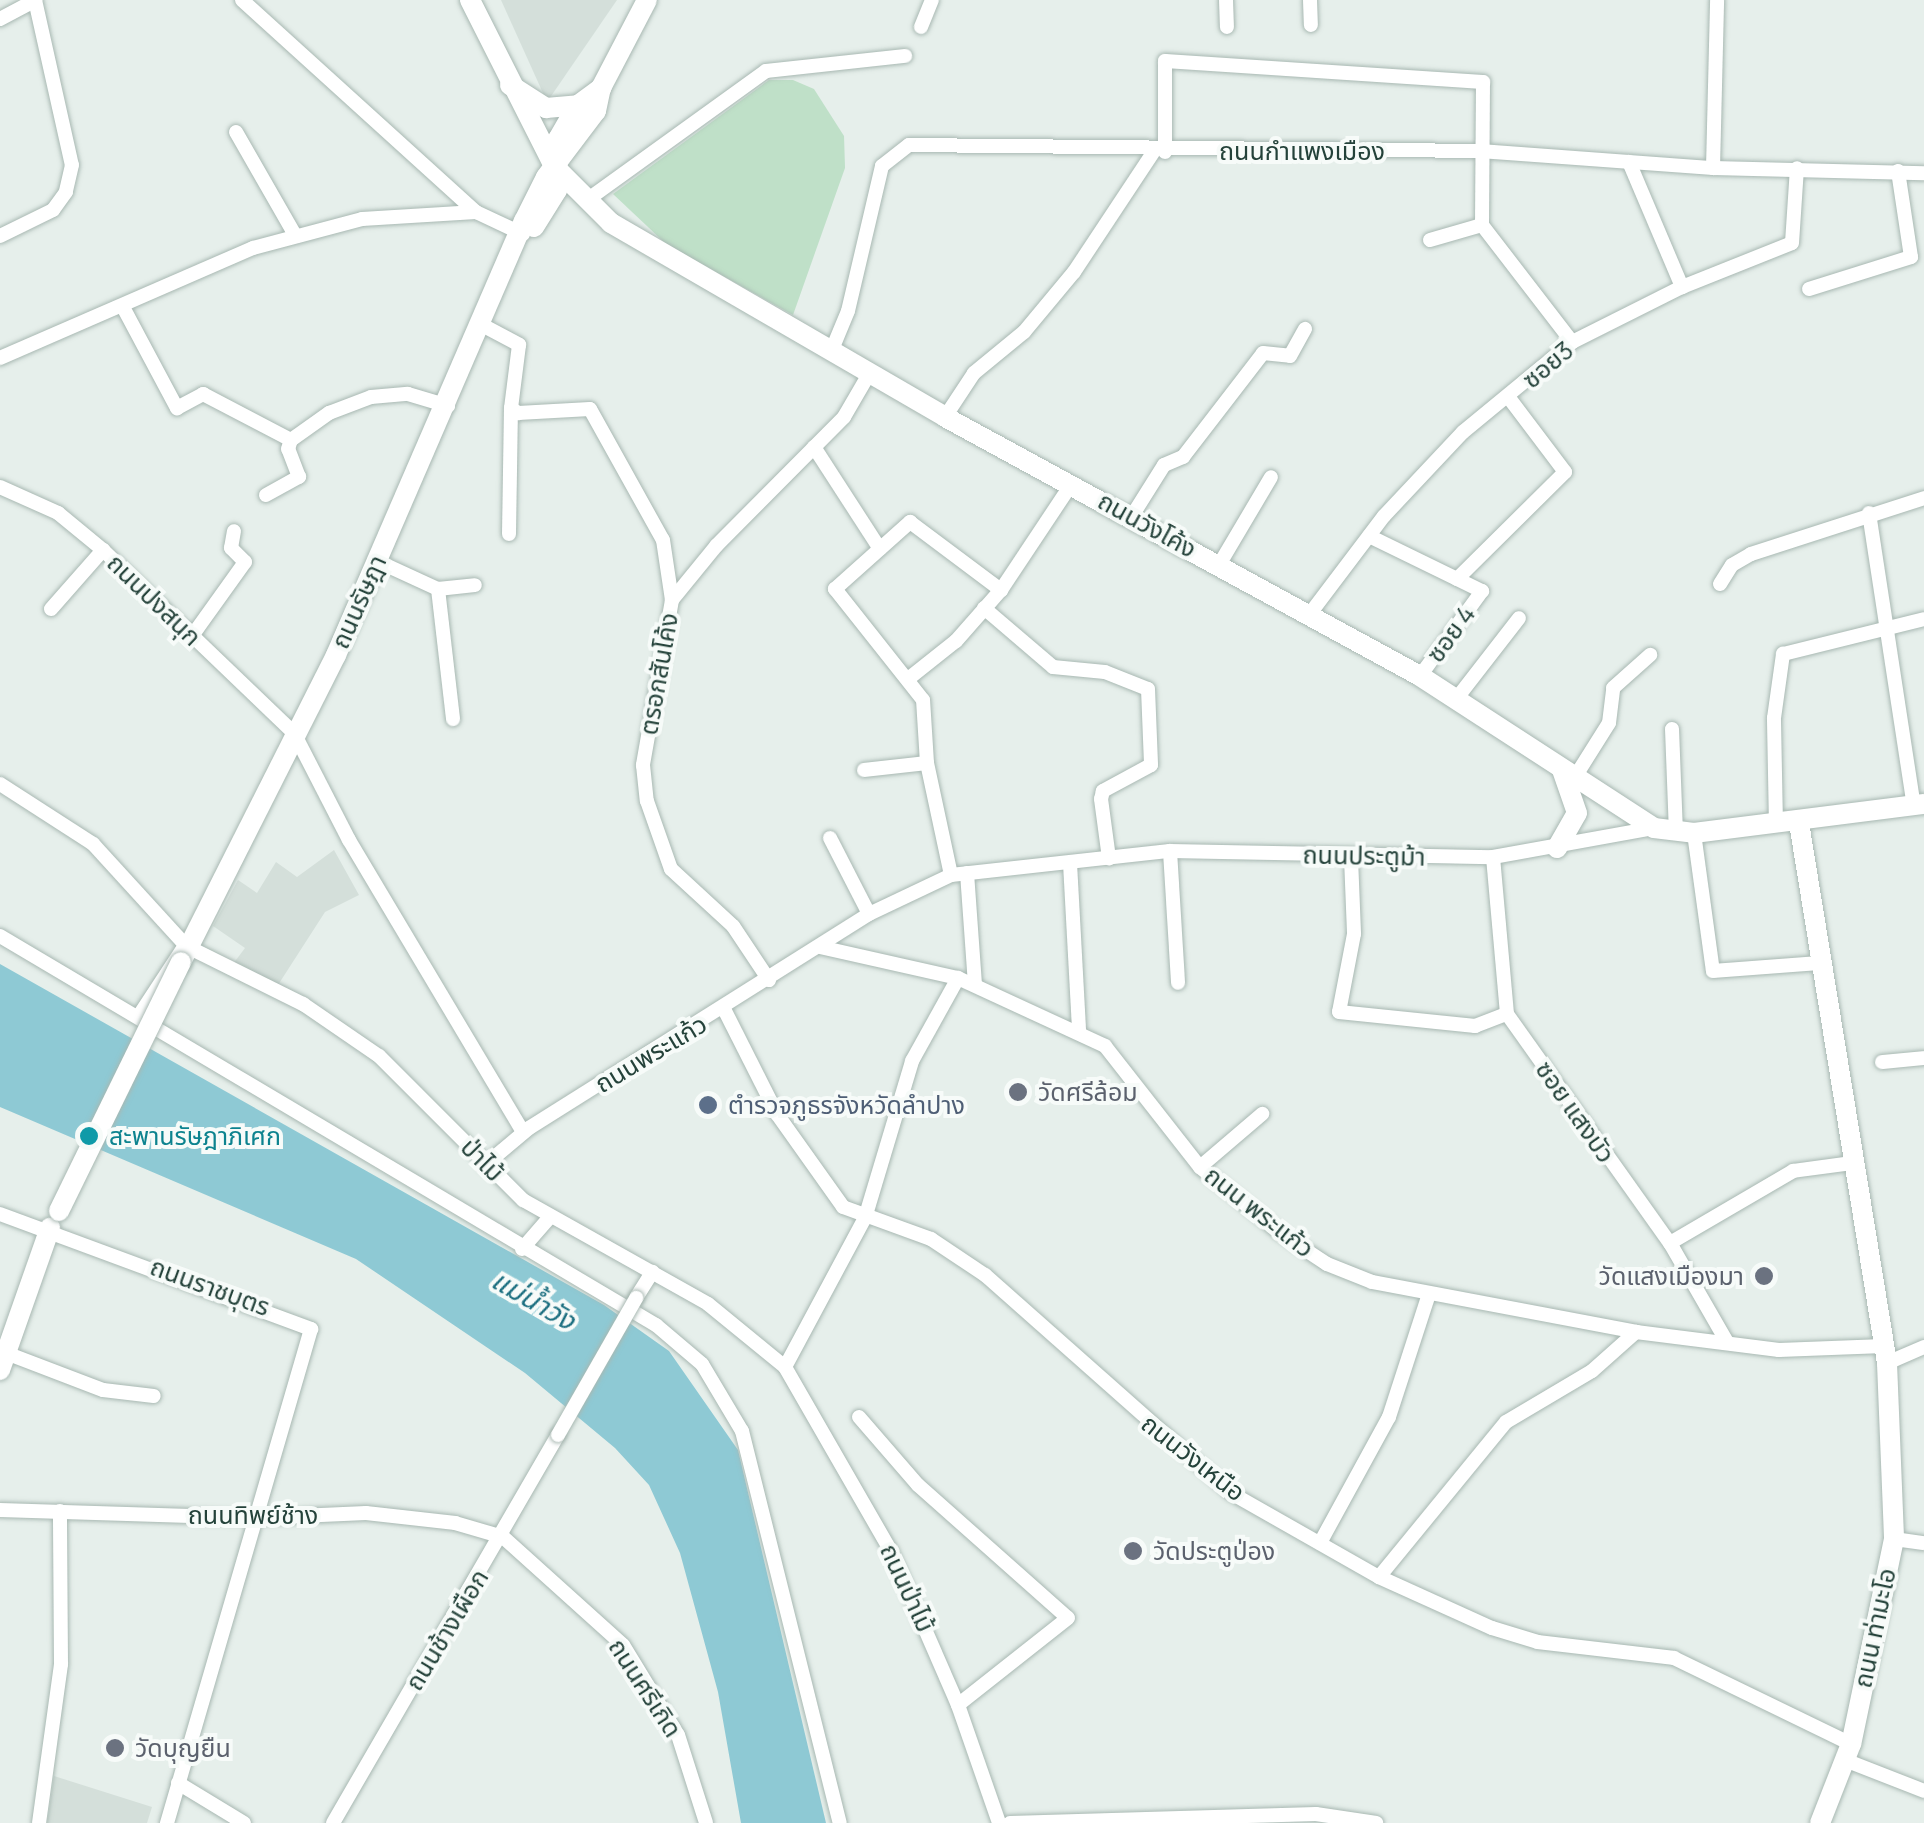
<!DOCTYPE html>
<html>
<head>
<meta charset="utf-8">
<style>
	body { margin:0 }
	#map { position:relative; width:1924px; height:1823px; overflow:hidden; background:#e6efeb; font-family:Manrope,"Noto Sans Thai",sans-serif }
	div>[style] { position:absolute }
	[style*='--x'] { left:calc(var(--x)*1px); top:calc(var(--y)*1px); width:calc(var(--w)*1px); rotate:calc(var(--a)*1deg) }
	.built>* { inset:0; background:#d4dfda }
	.green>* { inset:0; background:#bfe0c8 }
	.water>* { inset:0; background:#8ec9d4 }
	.roads { filter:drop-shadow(0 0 2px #a8b8b2) drop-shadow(0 0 2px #a8b8b2) }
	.street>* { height:14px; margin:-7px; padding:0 7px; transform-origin:7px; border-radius:7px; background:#fff }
	.secondary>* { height:20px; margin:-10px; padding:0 10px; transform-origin:10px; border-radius:10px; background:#fff }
	.bridges { filter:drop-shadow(0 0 2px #a8b8b2) drop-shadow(0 0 2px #a8b8b2) }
	.street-bridge>* { height:14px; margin:-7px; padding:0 7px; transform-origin:7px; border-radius:7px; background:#fff }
	.secondary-bridge>* { height:20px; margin:-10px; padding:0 10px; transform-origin:10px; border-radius:10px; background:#fff }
	.dots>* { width:28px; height:28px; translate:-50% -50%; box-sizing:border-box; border:5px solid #f7fbf9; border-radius:50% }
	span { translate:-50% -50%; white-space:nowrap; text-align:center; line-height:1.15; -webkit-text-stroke:8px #f7fbf9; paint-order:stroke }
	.street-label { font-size:25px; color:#24423a }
	.worship-label { font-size:25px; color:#5b616d }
	.left { translate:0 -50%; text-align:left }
	.right { translate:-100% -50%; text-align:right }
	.service-label { font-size:25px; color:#4e5e75 }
	.culture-label { font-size:25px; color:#0d838f }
	.water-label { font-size:28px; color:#1c6f80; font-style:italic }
</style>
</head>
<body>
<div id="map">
	<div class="built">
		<div style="clip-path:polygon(501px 0,617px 0,547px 102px)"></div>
		<div style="clip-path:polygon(334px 850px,359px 895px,325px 912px,278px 985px,233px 964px,245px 948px,213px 926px,238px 880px,257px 893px,276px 862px,297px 877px)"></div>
		<div style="clip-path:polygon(54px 1776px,152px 1807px,147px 1823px,47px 1823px)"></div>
	</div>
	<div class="green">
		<div style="clip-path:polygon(769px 80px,793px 80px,814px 89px,844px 136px,845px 168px,793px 315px,666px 244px,613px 194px)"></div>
	</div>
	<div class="water">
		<div style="clip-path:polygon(0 964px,604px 1305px,669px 1351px,738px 1450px,826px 1823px,741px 1823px,718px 1692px,680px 1553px,649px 1485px,615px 1448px,525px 1373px,356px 1259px,0 1107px)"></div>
	</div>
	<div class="roads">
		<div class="street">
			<div style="--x:242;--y:0;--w:316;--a:42.2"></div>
			<div style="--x:476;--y:212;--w:52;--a:25.1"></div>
			<div style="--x:1226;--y:0;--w:27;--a:88"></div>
			<div style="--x:1310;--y:0;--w:25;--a:88"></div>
			<div style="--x:0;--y:19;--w:40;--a:-28"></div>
			<div style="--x:35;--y:0;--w:169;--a:77.4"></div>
			<div style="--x:72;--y:165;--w:28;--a:103"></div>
			<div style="--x:66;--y:192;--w:22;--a:126"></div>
			<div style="--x:53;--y:210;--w:59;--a:153.9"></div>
			<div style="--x:921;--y:27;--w:29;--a:-68"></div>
			<div style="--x:236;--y:132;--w:119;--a:60.2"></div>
			<div style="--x:1165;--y:152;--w:91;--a:-90"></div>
			<div style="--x:1165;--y:61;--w:319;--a:3.8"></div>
			<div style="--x:1483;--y:82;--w:143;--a:90.4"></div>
			<div style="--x:1482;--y:225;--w:148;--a:52.4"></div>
			<div style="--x:1629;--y:162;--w:136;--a:67"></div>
			<div style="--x:1713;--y:168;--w:168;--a:-88.6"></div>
			<div style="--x:594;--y:195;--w:212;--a:-35.8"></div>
			<div style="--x:766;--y:71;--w:140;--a:-6.2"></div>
			<div style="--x:1430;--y:240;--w:54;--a:-16.1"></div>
			<div style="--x:1809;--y:289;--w:107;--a:-17.4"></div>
			<div style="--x:1911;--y:257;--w:87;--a:-98.6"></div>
			<div style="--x:123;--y:307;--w:115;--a:61.9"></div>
			<div style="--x:177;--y:408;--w:30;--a:-28"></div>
			<div style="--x:203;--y:394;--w:99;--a:27.6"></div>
			<div style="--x:291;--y:440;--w:47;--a:-35.4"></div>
			<div style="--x:329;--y:413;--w:45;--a:-20.9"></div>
			<div style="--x:371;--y:397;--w:37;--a:-5"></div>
			<div style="--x:408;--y:394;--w:42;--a:16.7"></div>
			<div style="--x:484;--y:326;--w:40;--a:28"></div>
			<div style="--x:519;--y:345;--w:64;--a:97.2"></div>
			<div style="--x:511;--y:408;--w:9;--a:36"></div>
			<div style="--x:518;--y:413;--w:72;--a:-3.2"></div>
			<div style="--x:590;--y:409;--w:150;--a:60.9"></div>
			<div style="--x:663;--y:540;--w:61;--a:81.5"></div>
			<div style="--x:672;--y:600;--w:168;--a:100"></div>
			<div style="--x:643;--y:765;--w:36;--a:84"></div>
			<div style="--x:647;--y:801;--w:72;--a:70.6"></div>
			<div style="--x:671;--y:869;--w:84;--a:42.6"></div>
			<div style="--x:733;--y:926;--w:65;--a:56.3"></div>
			<div style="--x:831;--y:352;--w:44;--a:-67.5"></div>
			<div style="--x:848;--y:311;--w:149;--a:-76.8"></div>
			<div style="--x:882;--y:166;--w:34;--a:-38"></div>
			<div style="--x:909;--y:145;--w:571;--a:0.6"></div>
			<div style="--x:1480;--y:151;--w:234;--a:4.2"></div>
			<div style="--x:1713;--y:168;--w:211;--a:1.4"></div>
			<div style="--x:0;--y:358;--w:276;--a:-23.5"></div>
			<div style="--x:253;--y:248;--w:113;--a:-14.9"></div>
			<div style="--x:362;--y:219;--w:114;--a:-3.5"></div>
			<div style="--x:945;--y:417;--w:53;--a:-56.6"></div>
			<div style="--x:974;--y:373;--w:65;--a:-39.4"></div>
			<div style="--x:1024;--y:332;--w:78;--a:-50.2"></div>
			<div style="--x:1074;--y:272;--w:145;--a:-56.5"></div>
			<div style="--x:814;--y:447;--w:121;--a:57.1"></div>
			<div style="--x:0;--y:487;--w:64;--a:24.1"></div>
			<div style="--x:58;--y:513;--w:58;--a:39.4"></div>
			<div style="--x:103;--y:550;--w:265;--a:43.8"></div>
			<div style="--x:294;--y:733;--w:120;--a:62.8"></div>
			<div style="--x:349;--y:840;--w:340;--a:59.2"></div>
			<div style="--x:266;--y:495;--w:38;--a:-29"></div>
			<div style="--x:299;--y:477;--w:30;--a:-111"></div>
			<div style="--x:288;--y:449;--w:9;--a:-72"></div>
			<div style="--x:1869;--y:513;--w:296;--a:81.3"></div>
			<div style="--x:1132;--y:516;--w:60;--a:-57.9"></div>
			<div style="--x:1164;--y:465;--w:21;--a:-23"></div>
			<div style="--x:1183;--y:457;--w:131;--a:-52.4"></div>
			<div style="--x:1263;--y:353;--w:27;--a:6"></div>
			<div style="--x:1290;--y:356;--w:31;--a:-61"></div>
			<div style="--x:509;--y:534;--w:126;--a:-89.1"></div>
			<div style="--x:1369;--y:536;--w:126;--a:26"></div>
			<div style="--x:1482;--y:591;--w:105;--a:126.1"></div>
			<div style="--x:377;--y:561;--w:67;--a:24.7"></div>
			<div style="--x:438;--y:589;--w:37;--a:-6"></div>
			<div style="--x:1219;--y:565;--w:102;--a:-59.4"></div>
			<div style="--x:1457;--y:579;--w:152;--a:-44.7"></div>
			<div style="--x:1565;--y:472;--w:93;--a:-127.1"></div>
			<div style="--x:1720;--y:584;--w:22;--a:-58"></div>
			<div style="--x:1732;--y:565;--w:22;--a:-30"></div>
			<div style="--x:1751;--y:554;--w:182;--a:-17.9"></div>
			<div style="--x:438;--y:589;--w:131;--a:83.4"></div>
			<div style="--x:672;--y:600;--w:70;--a:-50.8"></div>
			<div style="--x:716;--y:546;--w:182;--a:-45.2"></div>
			<div style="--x:844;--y:417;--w:50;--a:-59.8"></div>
			<div style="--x:984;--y:608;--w:91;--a:40.5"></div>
			<div style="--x:1053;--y:667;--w:52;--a:5.5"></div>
			<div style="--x:1105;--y:672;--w:46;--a:21.6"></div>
			<div style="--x:1148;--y:689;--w:76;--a:87.7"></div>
			<div style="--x:1151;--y:765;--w:55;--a:151.6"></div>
			<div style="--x:1103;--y:791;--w:8;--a:104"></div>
			<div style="--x:1101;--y:799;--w:60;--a:82.3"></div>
			<div style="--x:51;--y:609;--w:79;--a:-48.6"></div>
			<div style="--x:1309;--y:615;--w:124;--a:-52.9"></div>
			<div style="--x:1384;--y:516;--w:115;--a:-46.8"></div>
			<div style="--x:1463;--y:432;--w:141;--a:-39.5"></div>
			<div style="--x:1572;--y:342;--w:123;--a:-26.6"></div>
			<div style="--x:1682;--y:287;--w:118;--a:-21.8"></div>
			<div style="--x:1792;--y:243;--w:75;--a:-86.2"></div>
			<div style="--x:192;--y:636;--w:91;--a:-54.4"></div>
			<div style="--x:245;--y:562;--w:20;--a:-135"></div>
			<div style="--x:231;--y:548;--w:17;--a:-80"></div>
			<div style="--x:908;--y:679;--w:61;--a:-38.4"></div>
			<div style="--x:956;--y:641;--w:68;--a:-48.6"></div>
			<div style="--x:1001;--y:590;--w:128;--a:-56.4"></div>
			<div style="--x:1457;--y:698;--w:101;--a:-52.2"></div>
			<div style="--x:1672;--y:729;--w:103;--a:87.8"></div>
			<div style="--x:864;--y:770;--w:63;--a:-6.3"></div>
			<div style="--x:1575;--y:777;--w:64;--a:-57.8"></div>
			<div style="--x:1609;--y:723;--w:35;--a:-83"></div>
			<div style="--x:1613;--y:688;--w:50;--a:-41.7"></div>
			<div style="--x:0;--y:784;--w:111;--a:32.8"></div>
			<div style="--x:93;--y:844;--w:138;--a:47.6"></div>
			<div style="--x:186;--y:946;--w:131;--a:26.4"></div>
			<div style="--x:303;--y:1004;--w:92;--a:34.4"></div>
			<div style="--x:379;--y:1056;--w:204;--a:45"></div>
			<div style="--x:523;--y:1200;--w:212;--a:29.3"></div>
			<div style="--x:708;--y:1304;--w:99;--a:39.3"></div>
			<div style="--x:785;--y:1367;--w:212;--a:60.1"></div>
			<div style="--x:891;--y:1551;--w:168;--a:66.5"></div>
			<div style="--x:958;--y:1705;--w:125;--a:70.8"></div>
			<div style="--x:1776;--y:825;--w:107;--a:-91.1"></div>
			<div style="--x:1774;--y:718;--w:65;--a:-82"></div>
			<div style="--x:1783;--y:654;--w:145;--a:-13.9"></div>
			<div style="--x:1694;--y:833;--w:139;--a:82.2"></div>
			<div style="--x:1713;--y:971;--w:106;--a:-4.3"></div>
			<div style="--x:830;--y:838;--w:85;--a:62.8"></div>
			<div style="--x:1170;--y:851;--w:132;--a:86.5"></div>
			<div style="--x:1493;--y:857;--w:158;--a:84.9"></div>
			<div style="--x:1507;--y:1014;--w:281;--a:54.6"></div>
			<div style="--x:1670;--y:1243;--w:114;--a:60.1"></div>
			<div style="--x:1351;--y:858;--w:76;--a:87.7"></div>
			<div style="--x:1354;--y:934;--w:79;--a:100.9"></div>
			<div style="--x:1339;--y:1012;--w:137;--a:5.9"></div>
			<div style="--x:1475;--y:1026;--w:34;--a:-21"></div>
			<div style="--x:1070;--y:863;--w:168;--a:86.9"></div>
			<div style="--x:967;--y:873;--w:111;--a:85.9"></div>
			<div style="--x:951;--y:875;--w:115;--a:-102.1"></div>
			<div style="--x:927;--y:763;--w:63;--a:-93.6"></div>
			<div style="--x:923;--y:700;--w:142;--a:-128.4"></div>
			<div style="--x:835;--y:589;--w:101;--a:-41.8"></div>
			<div style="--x:910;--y:522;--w:114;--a:36.8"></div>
			<div style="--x:0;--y:936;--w:763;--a:30.67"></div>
			<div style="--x:656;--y:1325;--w:60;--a:40.3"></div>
			<div style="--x:702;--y:1364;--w:78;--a:59.2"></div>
			<div style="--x:742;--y:1431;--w:404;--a:76"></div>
			<div style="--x:820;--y:947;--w:141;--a:12.7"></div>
			<div style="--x:958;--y:978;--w:162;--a:24.8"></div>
			<div style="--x:1105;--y:1046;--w:154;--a:51.9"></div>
			<div style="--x:1200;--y:1167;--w:104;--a:39.5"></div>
			<div style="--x:1280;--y:1233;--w:56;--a:33.4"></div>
			<div style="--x:1327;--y:1264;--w:48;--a:21.8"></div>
			<div style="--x:1372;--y:1282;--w:269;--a:10.7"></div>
			<div style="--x:1636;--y:1332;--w:144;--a:7.2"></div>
			<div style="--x:1779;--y:1350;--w:105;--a:-2.2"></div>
			<div style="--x:724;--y:1009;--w:118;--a:63.2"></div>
			<div style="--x:777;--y:1114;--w:114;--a:54.6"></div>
			<div style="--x:843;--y:1207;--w:94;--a:20"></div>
			<div style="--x:931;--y:1239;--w:65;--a:33.7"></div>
			<div style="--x:985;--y:1275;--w:329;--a:41.5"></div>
			<div style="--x:1231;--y:1493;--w:170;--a:29.6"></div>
			<div style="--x:1379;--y:1577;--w:124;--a:24.3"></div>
			<div style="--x:1492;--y:1628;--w:48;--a:16.9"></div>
			<div style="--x:1538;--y:1642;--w:137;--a:6.7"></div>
			<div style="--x:1674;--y:1658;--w:197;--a:25.9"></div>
			<div style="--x:138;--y:1017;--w:80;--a:-56.7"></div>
			<div style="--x:1882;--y:1062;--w:42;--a:-5.4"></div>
			<div style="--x:485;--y:1165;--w:57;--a:-40.1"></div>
			<div style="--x:529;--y:1128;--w:402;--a:-32.2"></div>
			<div style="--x:869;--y:914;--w:91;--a:-25.4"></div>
			<div style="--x:951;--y:875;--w:220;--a:-6.3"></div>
			<div style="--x:1170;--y:851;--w:323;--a:1.1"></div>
			<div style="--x:1493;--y:857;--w:164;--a:-10.2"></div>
			<div style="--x:1200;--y:1167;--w:82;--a:-40.5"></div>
			<div style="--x:0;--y:1214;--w:332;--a:20.3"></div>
			<div style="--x:311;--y:1329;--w:515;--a:106.25"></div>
			<div style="--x:1670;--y:1243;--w:143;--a:-30.3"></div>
			<div style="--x:1793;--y:1171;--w:60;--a:-7.7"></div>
			<div style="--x:522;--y:1249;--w:41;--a:-48.9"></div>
			<div style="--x:636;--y:1298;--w:31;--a:-58"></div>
			<div style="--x:6;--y:1353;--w:104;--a:20.9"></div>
			<div style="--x:103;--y:1390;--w:51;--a:6.7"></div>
			<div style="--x:1887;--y:1363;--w:40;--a:-23.4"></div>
			<div style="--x:785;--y:1367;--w:169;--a:-61.8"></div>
			<div style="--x:865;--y:1218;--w:164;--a:-73.3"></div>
			<div style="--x:912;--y:1061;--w:95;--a:-61"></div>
			<div style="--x:859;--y:1417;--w:90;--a:49.1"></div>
			<div style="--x:918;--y:1485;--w:200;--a:41.6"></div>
			<div style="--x:1068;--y:1618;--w:140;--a:141.7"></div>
			<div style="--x:0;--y:1510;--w:254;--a:1.8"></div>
			<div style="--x:254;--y:1518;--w:112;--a:-2.6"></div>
			<div style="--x:366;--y:1513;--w:90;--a:6.4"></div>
			<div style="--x:455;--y:1523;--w:50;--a:16.3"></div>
			<div style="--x:503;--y:1537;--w:161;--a:42"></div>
			<div style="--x:623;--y:1645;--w:105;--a:58.6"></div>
			<div style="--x:678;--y:1735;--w:92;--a:72.3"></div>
			<div style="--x:1894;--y:1539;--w:30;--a:8"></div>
			<div style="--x:1320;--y:1543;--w:144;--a:-61.3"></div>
			<div style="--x:1389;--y:1417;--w:126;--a:-72"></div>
			<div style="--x:1379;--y:1577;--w:200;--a:-50.7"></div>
			<div style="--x:1506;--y:1422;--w:100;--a:-30.7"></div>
			<div style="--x:1592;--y:1371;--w:59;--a:-41.6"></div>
			<div style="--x:1845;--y:1760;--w:85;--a:21.4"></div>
			<div style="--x:178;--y:1783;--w:77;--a:31.2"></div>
			<div style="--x:39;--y:1823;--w:161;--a:-82.1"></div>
			<div style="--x:61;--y:1664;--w:153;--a:-90.4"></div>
			<div style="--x:333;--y:1823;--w:449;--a:-59.9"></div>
			<div style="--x:1010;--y:1823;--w:306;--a:-1.7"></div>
			<div style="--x:1316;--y:1814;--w:61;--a:8.5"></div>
		</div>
		<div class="secondary">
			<div style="--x:470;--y:0;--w:186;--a:63.2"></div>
			<div style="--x:554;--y:166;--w:81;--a:45"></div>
			<div style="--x:611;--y:223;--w:386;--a:30.1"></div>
			<div style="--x:945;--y:417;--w:541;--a:28.6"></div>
			<div style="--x:1420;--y:676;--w:279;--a:33"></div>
			<div style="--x:1654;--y:828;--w:40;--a:7.1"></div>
			<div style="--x:1694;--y:833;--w:232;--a:-7.2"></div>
			<div style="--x:510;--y:85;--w:43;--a:32.6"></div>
			<div style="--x:546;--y:108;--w:32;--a:-5"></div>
			<div style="--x:534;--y:227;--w:44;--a:-58.1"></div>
			<div style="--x:557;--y:190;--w:51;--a:-88.9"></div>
			<div style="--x:558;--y:139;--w:39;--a:-60"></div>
			<div style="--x:578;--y:105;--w:29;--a:-36"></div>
			<div style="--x:1799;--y:823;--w:547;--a:80.74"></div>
			<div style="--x:1887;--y:1363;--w:176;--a:87.7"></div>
			<div style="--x:1894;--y:1539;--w:209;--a:101.8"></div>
			<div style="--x:1851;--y:1744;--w:85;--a:111.4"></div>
			<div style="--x:1557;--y:848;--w:40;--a:-60.3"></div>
			<div style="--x:1577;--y:813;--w:46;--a:-109.2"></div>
			<div style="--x:181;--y:962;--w:344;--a:-63.2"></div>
			<div style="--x:336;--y:655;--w:473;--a:-66.6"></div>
			<div style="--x:524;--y:221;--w:49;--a:-63.4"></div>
			<div style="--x:546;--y:177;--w:83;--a:-52.9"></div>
			<div style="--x:596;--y:111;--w:24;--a:-78"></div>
			<div style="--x:601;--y:88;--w:99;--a:-62.4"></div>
			<div style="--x:0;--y:1370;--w:151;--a:-70.6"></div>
		</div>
	</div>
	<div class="bridges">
		<div class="street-bridge">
			<div style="--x:558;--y:1435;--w:158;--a:-60.3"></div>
		</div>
		<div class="secondary-bridge">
			<div style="--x:59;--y:1211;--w:277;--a:-63.9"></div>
		</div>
	</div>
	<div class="dots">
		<div style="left:1018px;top:1092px;background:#6b7280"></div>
		<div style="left:708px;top:1105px;background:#5c6f8a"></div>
		<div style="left:89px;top:1136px;background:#0f9aa8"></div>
		<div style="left:1764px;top:1276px;background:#6b7280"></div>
		<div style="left:1133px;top:1551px;background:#6b7280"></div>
		<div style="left:115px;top:1748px;background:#6b7280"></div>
	</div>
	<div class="street-label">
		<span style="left:1302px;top:151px">ถนนกำแพงเมือง</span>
		<span style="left:1548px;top:365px;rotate:-40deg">ซอย3</span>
		<span style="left:1147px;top:525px;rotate:29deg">ถนนวังโค้ง</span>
		<span style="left:154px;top:600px;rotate:44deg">ถนนปงสนุก</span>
		<span style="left:359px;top:602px;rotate:-66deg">ถนนรัษฎา</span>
		<span style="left:1451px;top:634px;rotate:-54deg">ซอย 4</span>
		<span style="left:659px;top:674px;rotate:-80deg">ตรอกสันโค้ง</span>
		<span style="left:1364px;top:856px;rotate:1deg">ถนนประตูม้า</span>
		<span style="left:651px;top:1054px;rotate:-31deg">ถนนพระแก้ว</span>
		<span style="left:1575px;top:1112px;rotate:55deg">ซอย แสงบัว</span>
		<span style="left:482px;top:1160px;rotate:45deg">ป่าไม้</span>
		<span style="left:1259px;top:1212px;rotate:38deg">ถนน พระแก้ว</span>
		<span style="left:210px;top:1287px;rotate:20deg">ถนนราชบุตร</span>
		<span style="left:1193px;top:1458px;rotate:38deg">ถนนวังเหนือ</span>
		<span style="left:253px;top:1515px">ถนนทิพย์ช้าง</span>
		<span style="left:907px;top:1588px;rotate:65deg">ถนนป่าไม้</span>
		<span style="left:1875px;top:1628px;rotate:-78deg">ถนน ท่ามะโอ</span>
		<span style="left:447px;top:1630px;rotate:-59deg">ถนนช้างเผือก</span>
		<span style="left:645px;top:1688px;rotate:57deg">ถนนศรีเกิด</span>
	</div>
	<div class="worship-label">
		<span class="left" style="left:1038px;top:1092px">วัดศรีล้อม</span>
		<span class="right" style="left:1744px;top:1276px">วัดแสงเมืองมา</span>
		<span class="left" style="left:1153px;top:1551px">วัดประตูป่อง</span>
		<span class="left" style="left:135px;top:1748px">วัดบุญยืน</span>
	</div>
	<div class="service-label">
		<span class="left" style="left:728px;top:1105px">ตำรวจภูธรจังหวัดลำปาง</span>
	</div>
	<div class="culture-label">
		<span class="left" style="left:109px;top:1136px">สะพานรัษฎาภิเศก</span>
	</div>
	<div class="water-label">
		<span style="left:534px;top:1299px;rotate:30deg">แม่น้ำวัง</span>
	</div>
</div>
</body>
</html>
